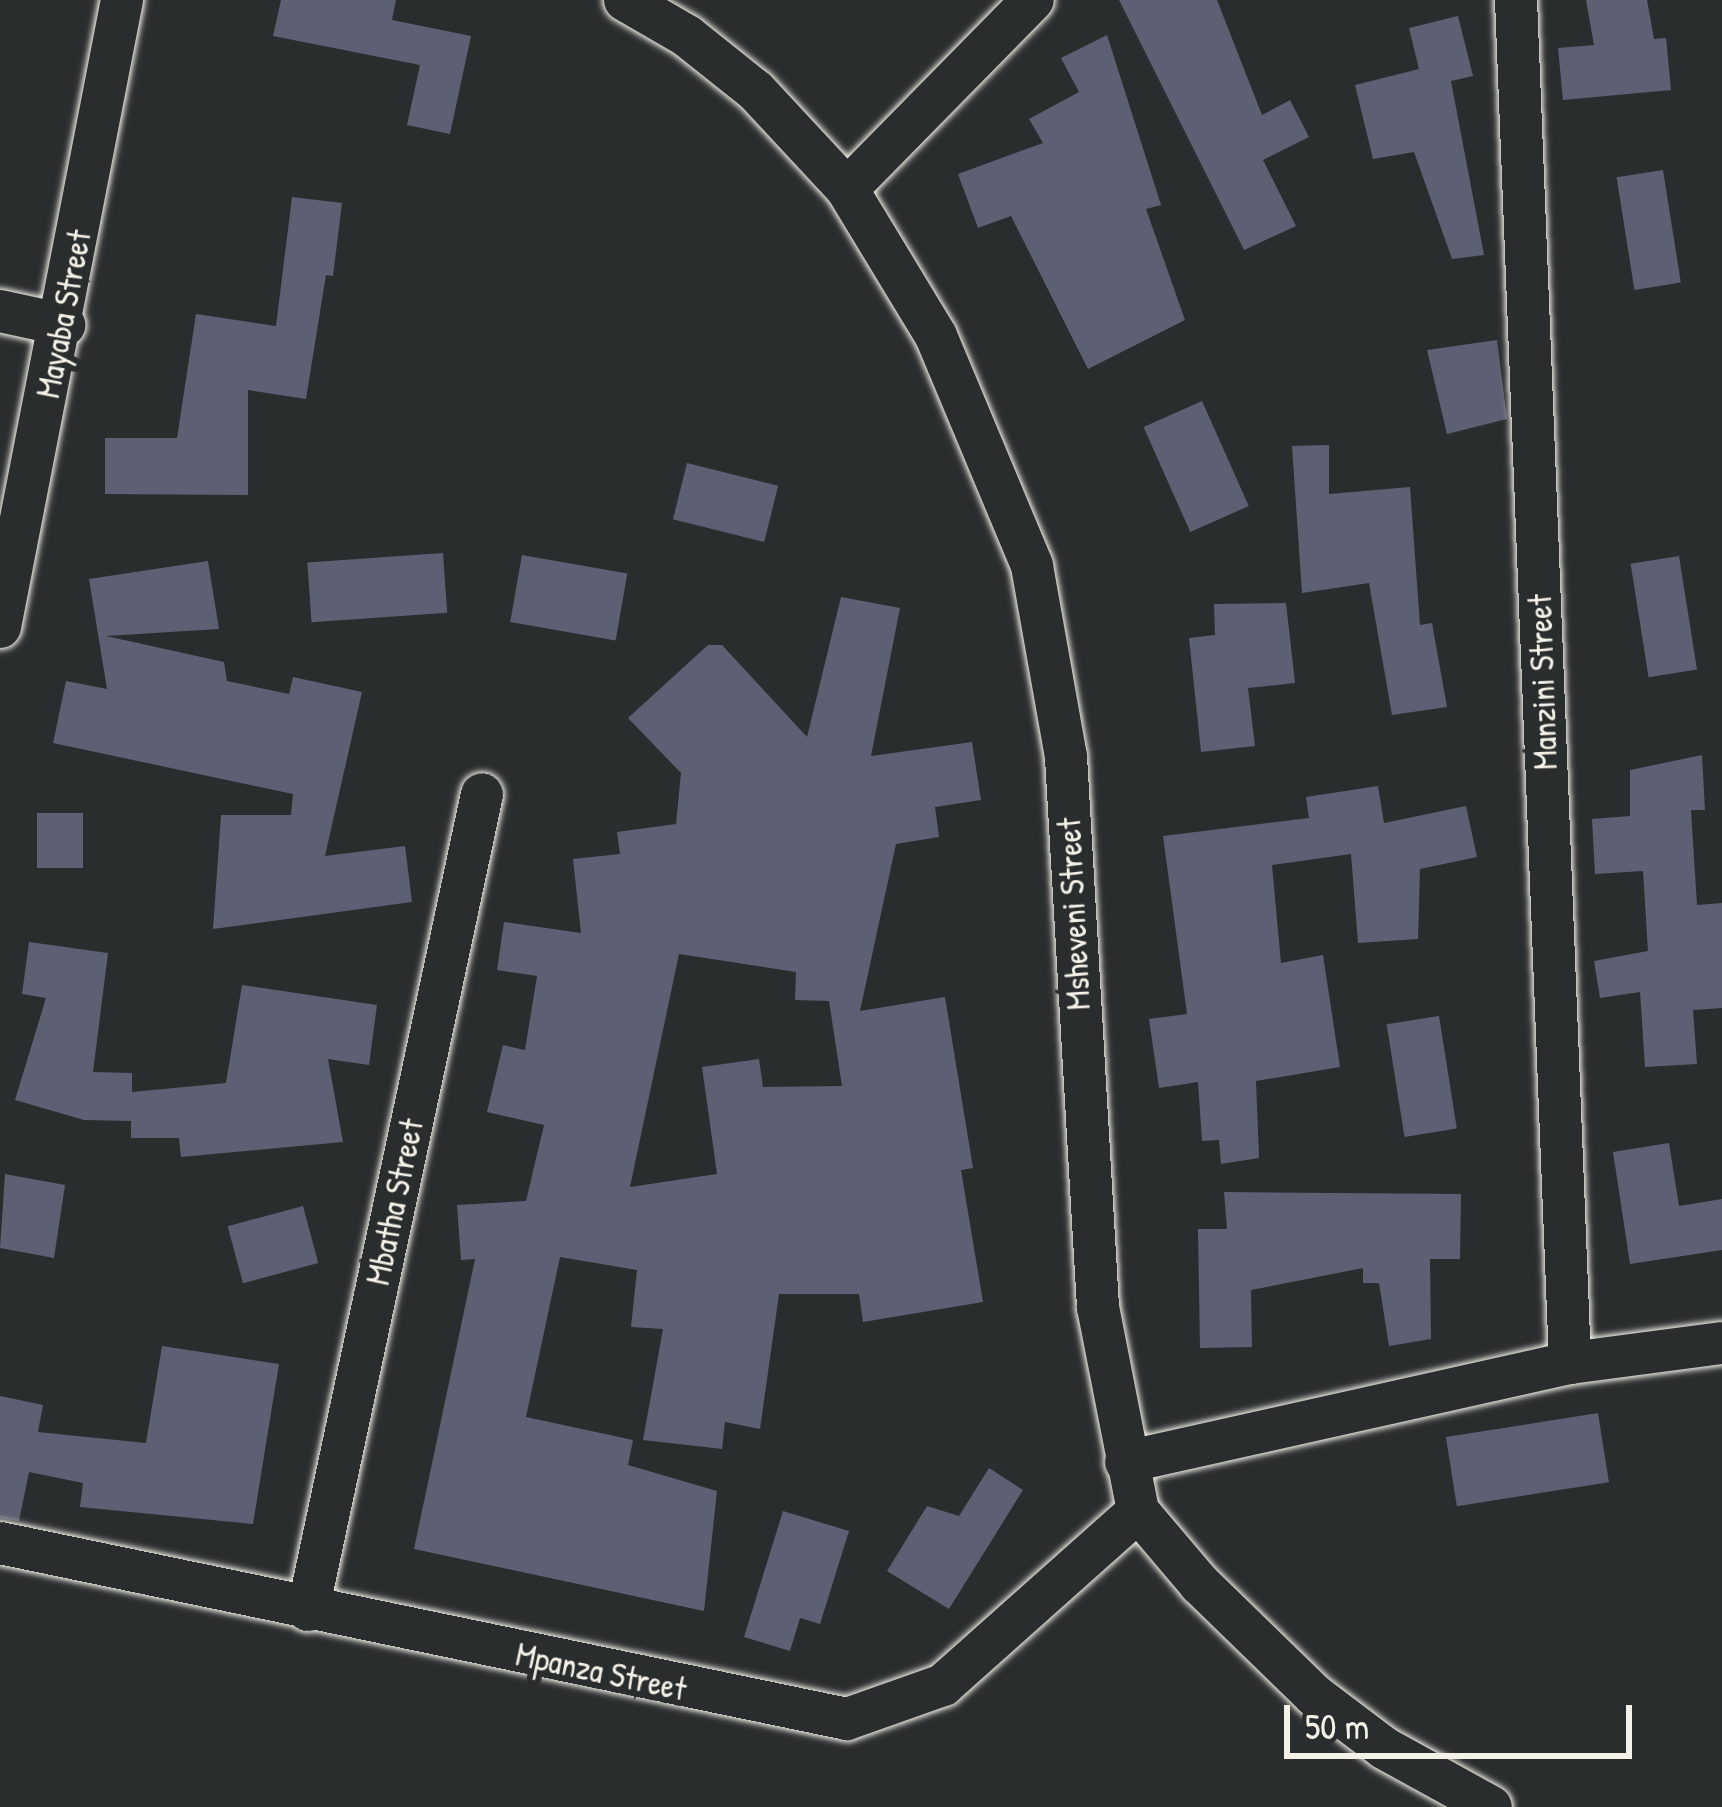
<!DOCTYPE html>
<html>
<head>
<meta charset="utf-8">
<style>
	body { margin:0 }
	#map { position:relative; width:1722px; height:1807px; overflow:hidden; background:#2a2d2e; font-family:"Patrick Hand",sans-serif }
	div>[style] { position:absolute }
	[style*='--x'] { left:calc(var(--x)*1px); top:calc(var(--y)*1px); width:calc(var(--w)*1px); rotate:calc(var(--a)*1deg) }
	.building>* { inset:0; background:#5d6072; transform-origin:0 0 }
	.roads { filter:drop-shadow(0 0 3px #f4f1e8) drop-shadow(0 0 3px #f4f1e8) }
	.street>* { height:42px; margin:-21px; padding:0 21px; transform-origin:21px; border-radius:21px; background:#2a2d2e }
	span { translate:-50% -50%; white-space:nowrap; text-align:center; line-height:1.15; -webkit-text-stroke:12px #2a2d2e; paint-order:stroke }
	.street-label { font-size:33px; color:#f4f1e8 }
	.scale { position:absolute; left:1284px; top:1705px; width:348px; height:54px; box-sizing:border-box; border:6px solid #f4f1e8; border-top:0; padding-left:15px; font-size:36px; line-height:42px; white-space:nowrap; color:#f4f1e8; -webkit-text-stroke:9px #2a2d2e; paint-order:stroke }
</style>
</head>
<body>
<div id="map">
	<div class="building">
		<div style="clip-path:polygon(281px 0,396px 0,392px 20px,471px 36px,450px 134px,407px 125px,420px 65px,273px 36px)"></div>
		<div style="clip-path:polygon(1119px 0,1217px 0,1262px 115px,1290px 100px,1309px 137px,1263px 160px,1296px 226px,1244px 250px)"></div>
		<div style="clip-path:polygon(1586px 0,1647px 0,1654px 39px,1666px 38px,1671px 90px,1563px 100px,1558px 48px,1594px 45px)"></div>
		<div style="clip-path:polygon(1458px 16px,1473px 76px,1451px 81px,1484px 255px,1452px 259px,1414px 152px,1373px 159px,1355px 85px,1419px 69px,1409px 28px)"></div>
		<div style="clip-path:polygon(1107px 35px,1161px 205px,1146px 209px,1185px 320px,1088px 369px,1011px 216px,978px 228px,958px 174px,1043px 143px,1029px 119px,1079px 92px,1061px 58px)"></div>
		<div style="left:1663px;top:170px;width:114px;height:47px;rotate:81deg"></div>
		<div style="clip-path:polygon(292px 197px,342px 203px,333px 276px,326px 275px,306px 399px,248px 390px,248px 495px,105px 494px,105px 438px,177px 438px,196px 314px,276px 326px)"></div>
		<div style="clip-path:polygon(1497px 340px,1507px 419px,1447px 434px,1427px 350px)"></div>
		<div style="left:1202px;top:401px;width:115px;height:64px;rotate:66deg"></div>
		<div style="clip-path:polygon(1329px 445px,1329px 494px,1410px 487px,1420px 625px,1432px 623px,1447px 707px,1392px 715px,1369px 583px,1302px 593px,1292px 446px)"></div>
		<div style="left:687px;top:463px;width:94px;height:58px;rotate:14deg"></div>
		<div style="left:443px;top:553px;width:60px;height:136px;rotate:86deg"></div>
		<div style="left:522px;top:555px;width:107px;height:68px;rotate:10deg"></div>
		<div style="left:1679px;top:556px;width:115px;height:49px;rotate:81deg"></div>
		<div style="clip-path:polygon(208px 561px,219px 629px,106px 636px,224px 662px,227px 681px,289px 694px,293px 677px,362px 692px,325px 856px,405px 846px,412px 902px,213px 929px,221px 815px,291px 815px,293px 794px,53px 743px,66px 681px,107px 689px,89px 579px)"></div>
		<div style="clip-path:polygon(evenodd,841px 597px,900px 608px,871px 756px,972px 742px,981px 800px,935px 807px,939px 837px,896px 844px,860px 1011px,945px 997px,973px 1168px,961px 1170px,983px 1302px,863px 1322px,859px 1294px,779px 1294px,760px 1429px,725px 1422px,722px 1449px,643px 1440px,663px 1329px,631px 1327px,637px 1270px,560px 1257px,526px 1417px,633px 1440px,628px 1465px,717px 1491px,704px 1611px,414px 1549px,475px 1259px,461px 1260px,457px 1205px,526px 1201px,544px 1125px,487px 1112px,503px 1045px,525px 1050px,537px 976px,497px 970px,504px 922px,581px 933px,573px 859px,620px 854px,617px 832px,676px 824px,681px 773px,628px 718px,708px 645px,722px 645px,807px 737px,841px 597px,679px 954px,796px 972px,795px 1000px,829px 1001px,842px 1086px,763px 1087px,759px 1059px,702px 1067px,717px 1174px,630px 1187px,679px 954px)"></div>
		<div style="clip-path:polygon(1286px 603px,1295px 683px,1248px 688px,1255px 746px,1201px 752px,1189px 638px,1215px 635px,1214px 604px)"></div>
		<div style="clip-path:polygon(1702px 755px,1705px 810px,1691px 810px,1697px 905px,1722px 903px,1722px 1008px,1693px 1010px,1697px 1064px,1645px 1067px,1640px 992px,1600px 998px,1594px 961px,1648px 951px,1643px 871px,1595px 874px,1592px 819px,1630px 816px,1630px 770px)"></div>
		<div style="clip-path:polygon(1378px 786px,1384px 823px,1466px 806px,1477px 857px,1420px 869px,1418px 939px,1358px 943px,1351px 854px,1272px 865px,1281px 963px,1323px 955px,1340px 1067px,1256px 1081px,1259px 1158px,1221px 1164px,1219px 1140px,1202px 1141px,1198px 1082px,1159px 1088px,1149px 1019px,1187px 1014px,1163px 836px,1309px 818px,1306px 797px)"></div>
		<div style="left:37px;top:813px;width:46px;height:55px"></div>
		<div style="clip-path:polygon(29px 942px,108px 953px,93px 1072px,132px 1073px,132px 1092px,226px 1083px,242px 985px,377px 1005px,369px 1065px,328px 1059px,343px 1142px,181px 1157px,179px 1138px,131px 1138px,131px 1121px,84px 1120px,15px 1100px,46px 998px,22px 994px)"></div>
		<div style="left:1439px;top:1016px;width:114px;height:53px;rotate:81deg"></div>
		<div style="clip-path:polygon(1669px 1143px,1679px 1206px,1722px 1199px,1722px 1250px,1630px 1264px,1613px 1152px)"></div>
		<div style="clip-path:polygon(5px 1174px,65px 1185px,54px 1258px,0 1248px)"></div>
		<div style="clip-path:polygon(1224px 1192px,1461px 1194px,1460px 1259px,1430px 1259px,1431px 1339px,1389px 1346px,1379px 1283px,1363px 1283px,1363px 1268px,1251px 1290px,1252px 1347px,1200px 1348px,1198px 1229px,1227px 1229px)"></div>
		<div style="left:303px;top:1206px;width:59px;height:78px;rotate:75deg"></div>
		<div style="clip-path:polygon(162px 1346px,279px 1364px,253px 1524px,80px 1507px,83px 1483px,29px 1472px,19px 1521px,0 1518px,0 1396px,43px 1405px,38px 1432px,146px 1443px)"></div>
		<div style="left:1598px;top:1413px;width:70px;height:154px;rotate:81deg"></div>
		<div style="clip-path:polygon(989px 1468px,1023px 1490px,949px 1609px,887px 1571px,927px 1506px,959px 1516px)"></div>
		<div style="clip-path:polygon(783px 1511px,849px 1531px,820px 1624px,800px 1618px,790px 1651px,744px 1637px)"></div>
	</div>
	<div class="roads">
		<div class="street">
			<div style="--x:625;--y:0;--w:72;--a:30.1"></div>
			<div style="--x:687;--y:36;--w:88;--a:38.6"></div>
			<div style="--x:756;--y:91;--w:134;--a:47.1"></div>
			<div style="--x:847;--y:189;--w:172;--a:58.8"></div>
			<div style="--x:936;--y:336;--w:249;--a:67.3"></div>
			<div style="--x:1032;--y:566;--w:194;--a:79.9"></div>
			<div style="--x:1066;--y:757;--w:551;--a:86.67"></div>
			<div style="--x:1098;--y:1307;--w:208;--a:78.9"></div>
			<div style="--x:1138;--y:1511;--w:96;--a:49.7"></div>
			<div style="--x:1200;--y:1584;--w:159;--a:44.2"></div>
			<div style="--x:1314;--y:1695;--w:88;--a:37.1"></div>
			<div style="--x:1384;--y:1748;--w:122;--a:28.9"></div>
			<div style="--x:1516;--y:0;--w:1364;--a:87.73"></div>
			<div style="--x:847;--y:189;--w:265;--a:-45.5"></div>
			<div style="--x:0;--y:311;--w:66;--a:12.3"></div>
			<div style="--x:0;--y:627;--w:639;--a:-78.99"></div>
			<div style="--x:1126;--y:1462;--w:455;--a:-12.6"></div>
			<div style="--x:1570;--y:1363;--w:153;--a:-7.5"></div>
			<div style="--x:0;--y:1543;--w:865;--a:11.74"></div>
			<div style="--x:847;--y:1719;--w:102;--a:-19.5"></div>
			<div style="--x:943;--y:1685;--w:261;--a:-41.7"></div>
			<div style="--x:308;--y:1610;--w:834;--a:-77.96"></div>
		</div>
	</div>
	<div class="street-label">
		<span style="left:64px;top:314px;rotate:-79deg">Mayaba Street</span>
		<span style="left:1543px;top:682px;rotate:-92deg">Manzini Street</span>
		<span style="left:1074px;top:914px;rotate:-93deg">Msheveni Street</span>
		<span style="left:395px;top:1202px;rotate:-78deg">Mbatha Street</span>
		<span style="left:601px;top:1672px;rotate:12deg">Mpanza Street</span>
	</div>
	<div class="scale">50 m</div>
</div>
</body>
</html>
